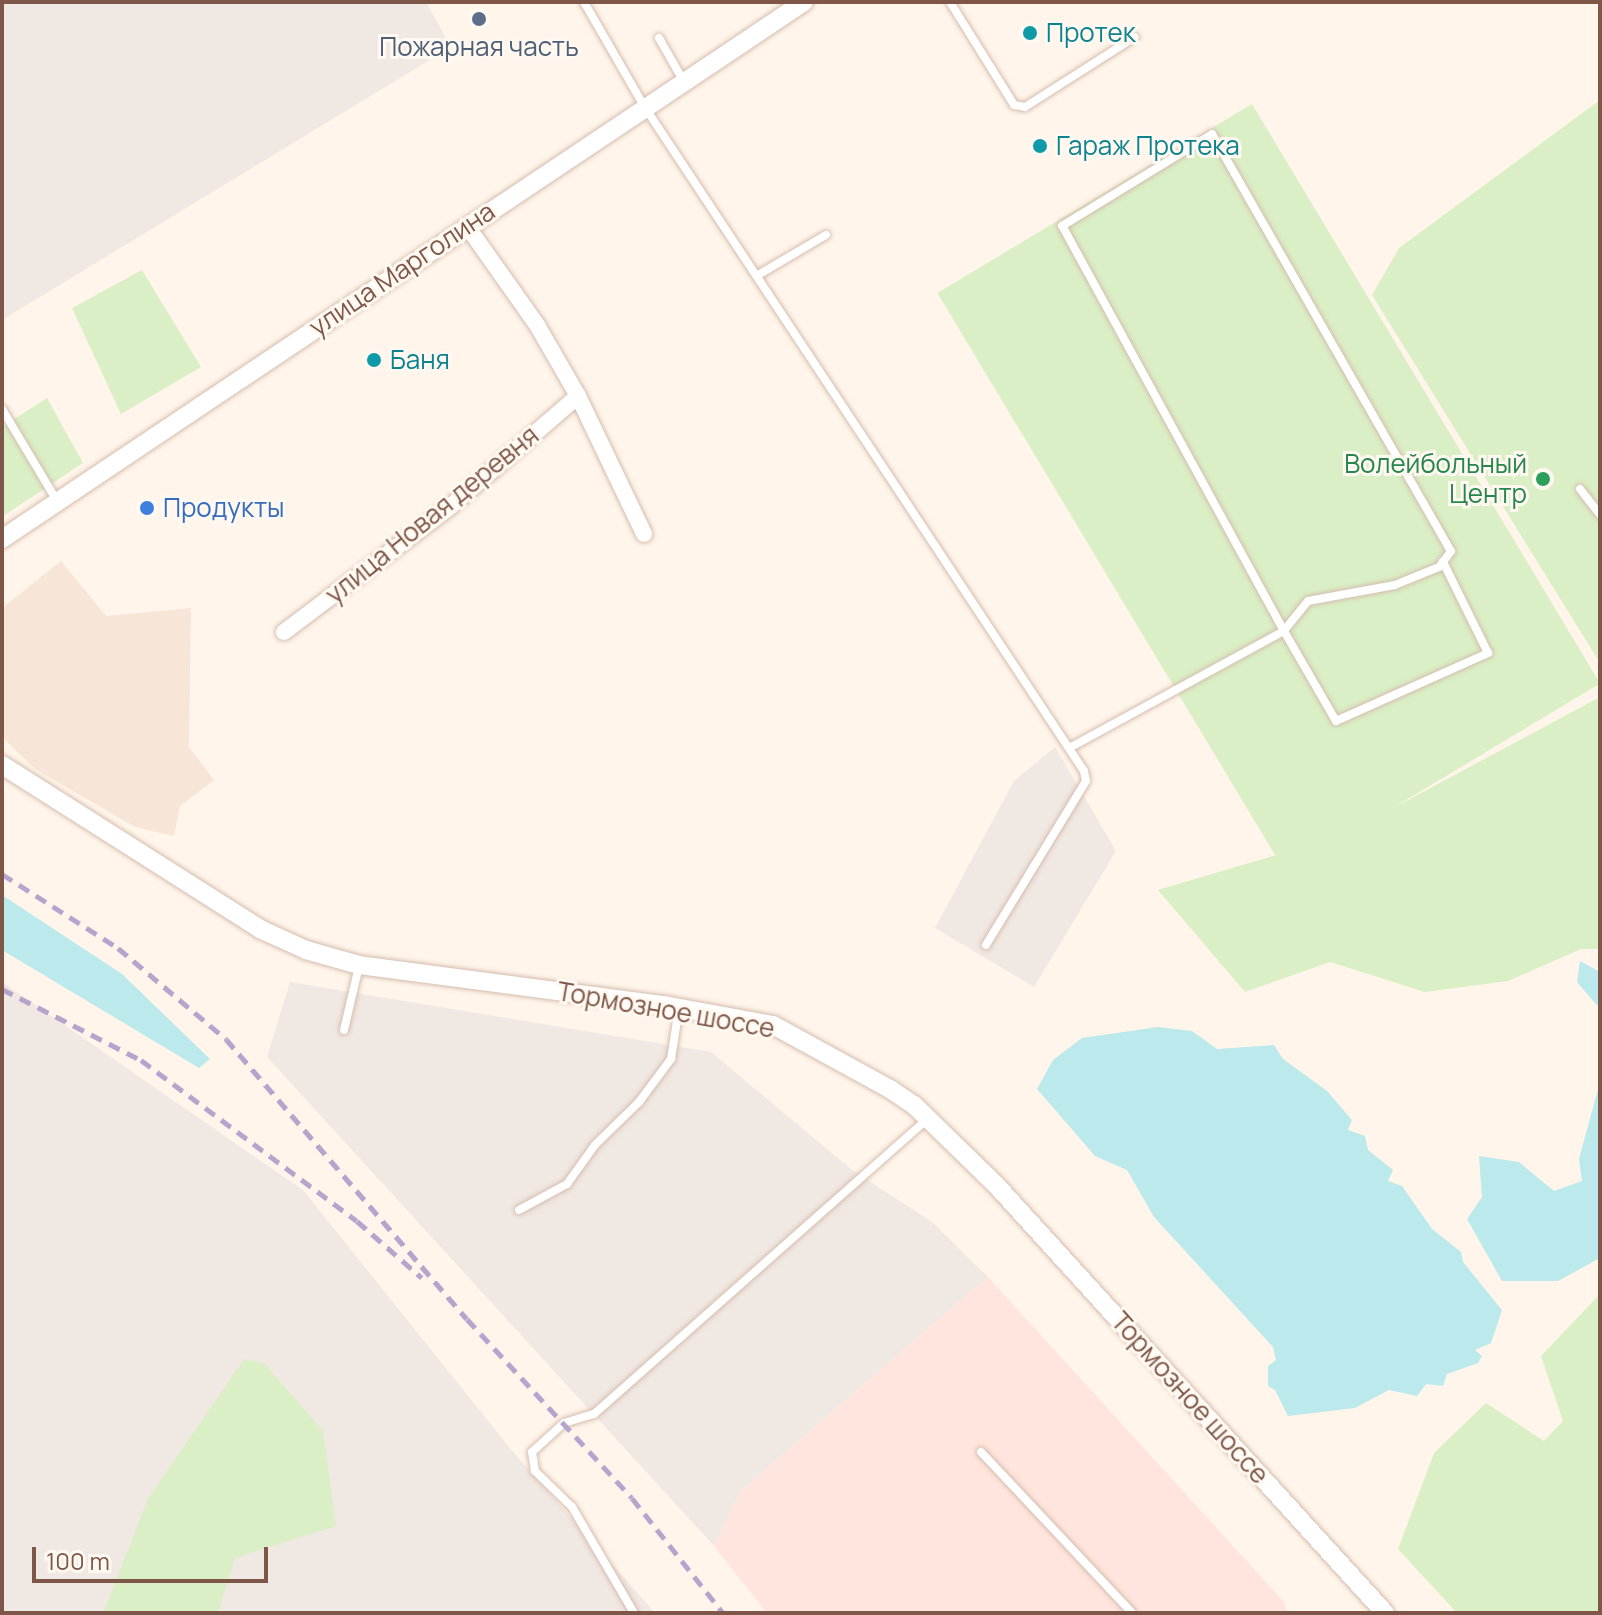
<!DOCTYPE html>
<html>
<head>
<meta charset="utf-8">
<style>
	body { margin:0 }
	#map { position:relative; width:1602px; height:1615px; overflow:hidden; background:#fff5ea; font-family:Manrope,sans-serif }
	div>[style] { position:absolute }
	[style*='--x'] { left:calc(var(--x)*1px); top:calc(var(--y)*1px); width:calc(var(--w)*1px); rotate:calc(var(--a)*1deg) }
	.residential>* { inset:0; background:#f7e6d7 }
	.commercial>* { inset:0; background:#ffe5dd }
	.industrial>* { inset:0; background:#f0e8e2 }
	.green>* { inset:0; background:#daefc5; transform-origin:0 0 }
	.water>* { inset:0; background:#bbe9ec }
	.roads { filter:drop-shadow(0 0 2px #d5bdaf) drop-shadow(0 0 2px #d5bdaf) }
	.service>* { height:8px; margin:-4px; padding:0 4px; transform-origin:4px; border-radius:4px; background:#fff }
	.minor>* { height:16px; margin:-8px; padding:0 8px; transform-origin:8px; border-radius:8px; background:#fff }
	.tertiary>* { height:18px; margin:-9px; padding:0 9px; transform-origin:9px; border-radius:9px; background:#fff }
	.rail>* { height:5px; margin-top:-2.5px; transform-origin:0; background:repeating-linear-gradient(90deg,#b6a4cc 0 12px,transparent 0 20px) }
	.dots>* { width:22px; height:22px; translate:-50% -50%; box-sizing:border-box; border:4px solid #fff9f2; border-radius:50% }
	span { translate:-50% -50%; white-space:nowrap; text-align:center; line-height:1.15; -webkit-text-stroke:6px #fff9f2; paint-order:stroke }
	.culture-label { font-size:26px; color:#0d838f }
	.left { translate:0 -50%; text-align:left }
	.service-label { font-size:26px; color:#4e5e75 }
	.street-label { font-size:26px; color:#7e5748 }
	.leisure-label { font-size:26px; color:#27864d }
	.right { translate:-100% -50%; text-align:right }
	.shop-label { font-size:26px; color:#366cbe }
	.frame { position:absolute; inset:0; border:4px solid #7e5748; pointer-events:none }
	.scale { position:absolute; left:32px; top:1547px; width:236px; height:36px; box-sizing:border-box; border:4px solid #7e5748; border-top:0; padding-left:10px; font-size:24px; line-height:28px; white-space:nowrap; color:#7e5748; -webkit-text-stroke:6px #fff9f2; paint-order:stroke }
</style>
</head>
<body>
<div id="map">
	<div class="residential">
		<div style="clip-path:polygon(61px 561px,106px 616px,191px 608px,189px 747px,214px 780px,180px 806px,174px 836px,135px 827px,35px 769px,2px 737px,2px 608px)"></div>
	</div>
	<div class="commercial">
		<div style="clip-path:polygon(988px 1277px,1284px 1602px,1287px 1613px,767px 1613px,714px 1546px,741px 1491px)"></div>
	</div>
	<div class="industrial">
		<div style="clip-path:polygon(2px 2px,426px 2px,451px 47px,2px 320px)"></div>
		<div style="clip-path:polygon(1055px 747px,1116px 851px,1034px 987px,935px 928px,1014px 781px)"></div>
		<div style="clip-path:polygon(2px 982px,303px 1190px,513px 1452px,655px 1613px,2px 1613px)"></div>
		<div style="clip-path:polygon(290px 982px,711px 1052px,852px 1170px,932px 1222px,988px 1277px,741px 1491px,714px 1546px,267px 1057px)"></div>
	</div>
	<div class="green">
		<div style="clip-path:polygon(1600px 100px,1600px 663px,1372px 295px,1399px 248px)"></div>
		<div style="left:1252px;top:104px;width:676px;height:367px;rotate:59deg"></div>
		<div style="clip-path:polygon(142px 270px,201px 367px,121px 414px,72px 308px)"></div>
		<div style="clip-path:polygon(47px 398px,83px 463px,2px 517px,2px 427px)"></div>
		<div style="clip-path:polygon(1600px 697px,1600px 949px,1581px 949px,1508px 981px,1425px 992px,1330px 962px,1245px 992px,1158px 890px,1341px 836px)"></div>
		<div style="clip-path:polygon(1600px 1294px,1600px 1613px,1457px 1613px,1398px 1549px,1434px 1453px,1486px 1403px,1544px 1441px,1563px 1421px,1541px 1356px)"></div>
		<div style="clip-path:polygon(244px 1359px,264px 1363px,323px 1431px,336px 1526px,235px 1558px,218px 1613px,103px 1613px,148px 1499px)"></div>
	</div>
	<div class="water">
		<div style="clip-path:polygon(2px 895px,122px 974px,210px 1059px,199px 1068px,2px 950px)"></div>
		<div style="clip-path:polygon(1580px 961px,1600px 972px,1600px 1009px,1577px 982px)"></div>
		<div style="clip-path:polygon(1158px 1027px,1192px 1031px,1217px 1049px,1274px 1045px,1283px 1059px,1327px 1091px,1352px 1120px,1348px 1130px,1365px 1136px,1368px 1150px,1393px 1170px,1388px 1181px,1402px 1186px,1432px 1229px,1461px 1252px,1463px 1262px,1502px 1310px,1491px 1343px,1475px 1350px,1482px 1356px,1478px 1363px,1447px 1374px,1443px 1386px,1426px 1384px,1417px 1396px,1389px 1390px,1355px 1408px,1288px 1416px,1275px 1390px,1268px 1386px,1268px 1366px,1276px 1360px,1273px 1347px,1154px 1217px,1127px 1170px,1095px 1156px,1037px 1089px,1053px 1060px,1082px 1038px)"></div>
		<div style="clip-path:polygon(1600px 1082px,1600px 1258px,1558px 1281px,1502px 1281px,1467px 1219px,1482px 1197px,1479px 1156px,1519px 1162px,1554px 1191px,1582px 1181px,1579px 1159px)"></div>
	</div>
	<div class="roads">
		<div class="service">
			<div style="--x:584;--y:2;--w:120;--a:60"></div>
			<div style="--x:644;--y:106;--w:797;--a:56.51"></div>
			<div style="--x:1084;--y:771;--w:10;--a:79"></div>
			<div style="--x:1086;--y:781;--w:192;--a:121.4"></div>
			<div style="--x:950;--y:2;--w:121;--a:58.1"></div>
			<div style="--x:1014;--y:105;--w:11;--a:10"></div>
			<div style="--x:1025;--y:107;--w:130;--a:-32.5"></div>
			<div style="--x:659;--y:38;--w:48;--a:60.3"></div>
			<div style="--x:758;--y:275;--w:79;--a:-30.5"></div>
			<div style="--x:2;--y:409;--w:107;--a:59.1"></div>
			<div style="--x:1580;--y:489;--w:33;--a:52"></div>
			<div style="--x:1071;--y:747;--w:243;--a:-28.6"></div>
			<div style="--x:1284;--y:631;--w:462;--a:-118.7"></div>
			<div style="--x:1062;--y:226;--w:176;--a:-31.5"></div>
			<div style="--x:1212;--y:134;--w:481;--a:60.2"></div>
			<div style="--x:1451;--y:551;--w:14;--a:126"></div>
			<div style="--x:1443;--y:562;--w:6;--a:129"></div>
			<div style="--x:1439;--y:567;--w:48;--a:157.8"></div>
			<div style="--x:1395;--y:585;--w:88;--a:169.6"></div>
			<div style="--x:1308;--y:601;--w:38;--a:129"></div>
			<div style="--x:1284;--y:631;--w:104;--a:60"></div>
			<div style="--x:1336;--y:721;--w:167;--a:-24.1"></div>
			<div style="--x:1488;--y:653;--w:102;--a:-116.3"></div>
			<div style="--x:344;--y:1030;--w:66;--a:-76.8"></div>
			<div style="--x:519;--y:1210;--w:55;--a:-28.4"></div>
			<div style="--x:567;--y:1184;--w:48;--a:-54.3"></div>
			<div style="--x:595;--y:1145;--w:62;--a:-44.3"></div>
			<div style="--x:639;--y:1102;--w:54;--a:-53.3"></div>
			<div style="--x:671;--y:1059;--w:52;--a:-81.1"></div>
			<div style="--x:981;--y:1452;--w:221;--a:46.8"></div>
			<div style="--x:634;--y:1613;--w:123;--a:-120.3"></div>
			<div style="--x:572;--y:1507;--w:52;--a:-135.8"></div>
			<div style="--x:535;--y:1471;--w:19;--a:-99"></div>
			<div style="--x:532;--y:1452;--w:43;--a:-42.2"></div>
			<div style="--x:564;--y:1423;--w:31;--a:-17"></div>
			<div style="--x:594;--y:1414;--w:446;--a:-41.5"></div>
		</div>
		<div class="minor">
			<div style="--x:467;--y:226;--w:121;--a:54.7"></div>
			<div style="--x:537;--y:325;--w:82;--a:60"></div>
			<div style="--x:578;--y:396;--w:153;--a:64.4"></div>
			<div style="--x:284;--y:632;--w:209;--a:-37"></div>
			<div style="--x:451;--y:506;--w:168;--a:-40.9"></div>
		</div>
		<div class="tertiary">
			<div style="--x:2;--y:539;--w:965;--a:-33.81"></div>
			<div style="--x:2;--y:765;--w:306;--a:32.4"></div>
			<div style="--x:260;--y:929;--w:51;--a:24.5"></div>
			<div style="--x:306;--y:950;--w:55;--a:15.8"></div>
			<div style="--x:359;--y:965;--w:308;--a:7.5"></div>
			<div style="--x:664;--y:1005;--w:111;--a:10.4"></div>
			<div style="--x:773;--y:1025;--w:133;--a:28.7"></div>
			<div style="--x:890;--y:1089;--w:29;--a:34"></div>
			<div style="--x:914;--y:1105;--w:116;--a:44.3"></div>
			<div style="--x:997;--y:1186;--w:577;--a:47.74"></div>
		</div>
	</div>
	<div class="rail">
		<div style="--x:2;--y:874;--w:138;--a:32.5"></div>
		<div style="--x:118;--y:948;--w:141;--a:40.1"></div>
		<div style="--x:226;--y:1039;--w:369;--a:49.3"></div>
		<div style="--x:467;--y:1319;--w:243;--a:47.3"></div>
		<div style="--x:632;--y:1498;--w:147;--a:51.6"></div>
		<div style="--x:2;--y:989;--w:156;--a:27.1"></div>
		<div style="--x:141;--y:1060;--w:269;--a:36.7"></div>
		<div style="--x:357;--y:1221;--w:86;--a:41.2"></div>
	</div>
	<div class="dots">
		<div style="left:479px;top:19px;background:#5c6f8a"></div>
		<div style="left:1030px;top:33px;background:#0f9aa8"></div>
		<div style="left:1040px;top:146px;background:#0f9aa8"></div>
		<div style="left:374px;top:360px;background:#0f9aa8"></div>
		<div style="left:1543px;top:479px;background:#2e9e5b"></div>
		<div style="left:147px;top:508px;background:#3f7fe0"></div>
	</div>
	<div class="culture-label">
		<span class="left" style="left:1046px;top:33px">Протек</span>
		<span class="left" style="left:1056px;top:146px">Гараж Протека</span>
		<span class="left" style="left:390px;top:360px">Баня</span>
	</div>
	<div class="service-label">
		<span style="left:479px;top:47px">Пожарная часть</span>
	</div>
	<div class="street-label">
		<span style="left:402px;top:269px;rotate:-34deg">улица Марголина</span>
		<span style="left:432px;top:515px;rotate:-39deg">улица Новая деревня</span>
		<span style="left:666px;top:1010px;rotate:10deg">Тормозное шоссе</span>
		<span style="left:1190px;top:1398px;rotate:48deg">Тормозное шоссе</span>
	</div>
	<div class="leisure-label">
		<span class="right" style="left:1527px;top:479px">Волейбольный<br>Центр</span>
	</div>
	<div class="shop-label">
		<span class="left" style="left:163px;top:508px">Продукты</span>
	</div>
	<div class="frame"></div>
	<div class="scale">100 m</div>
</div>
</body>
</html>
